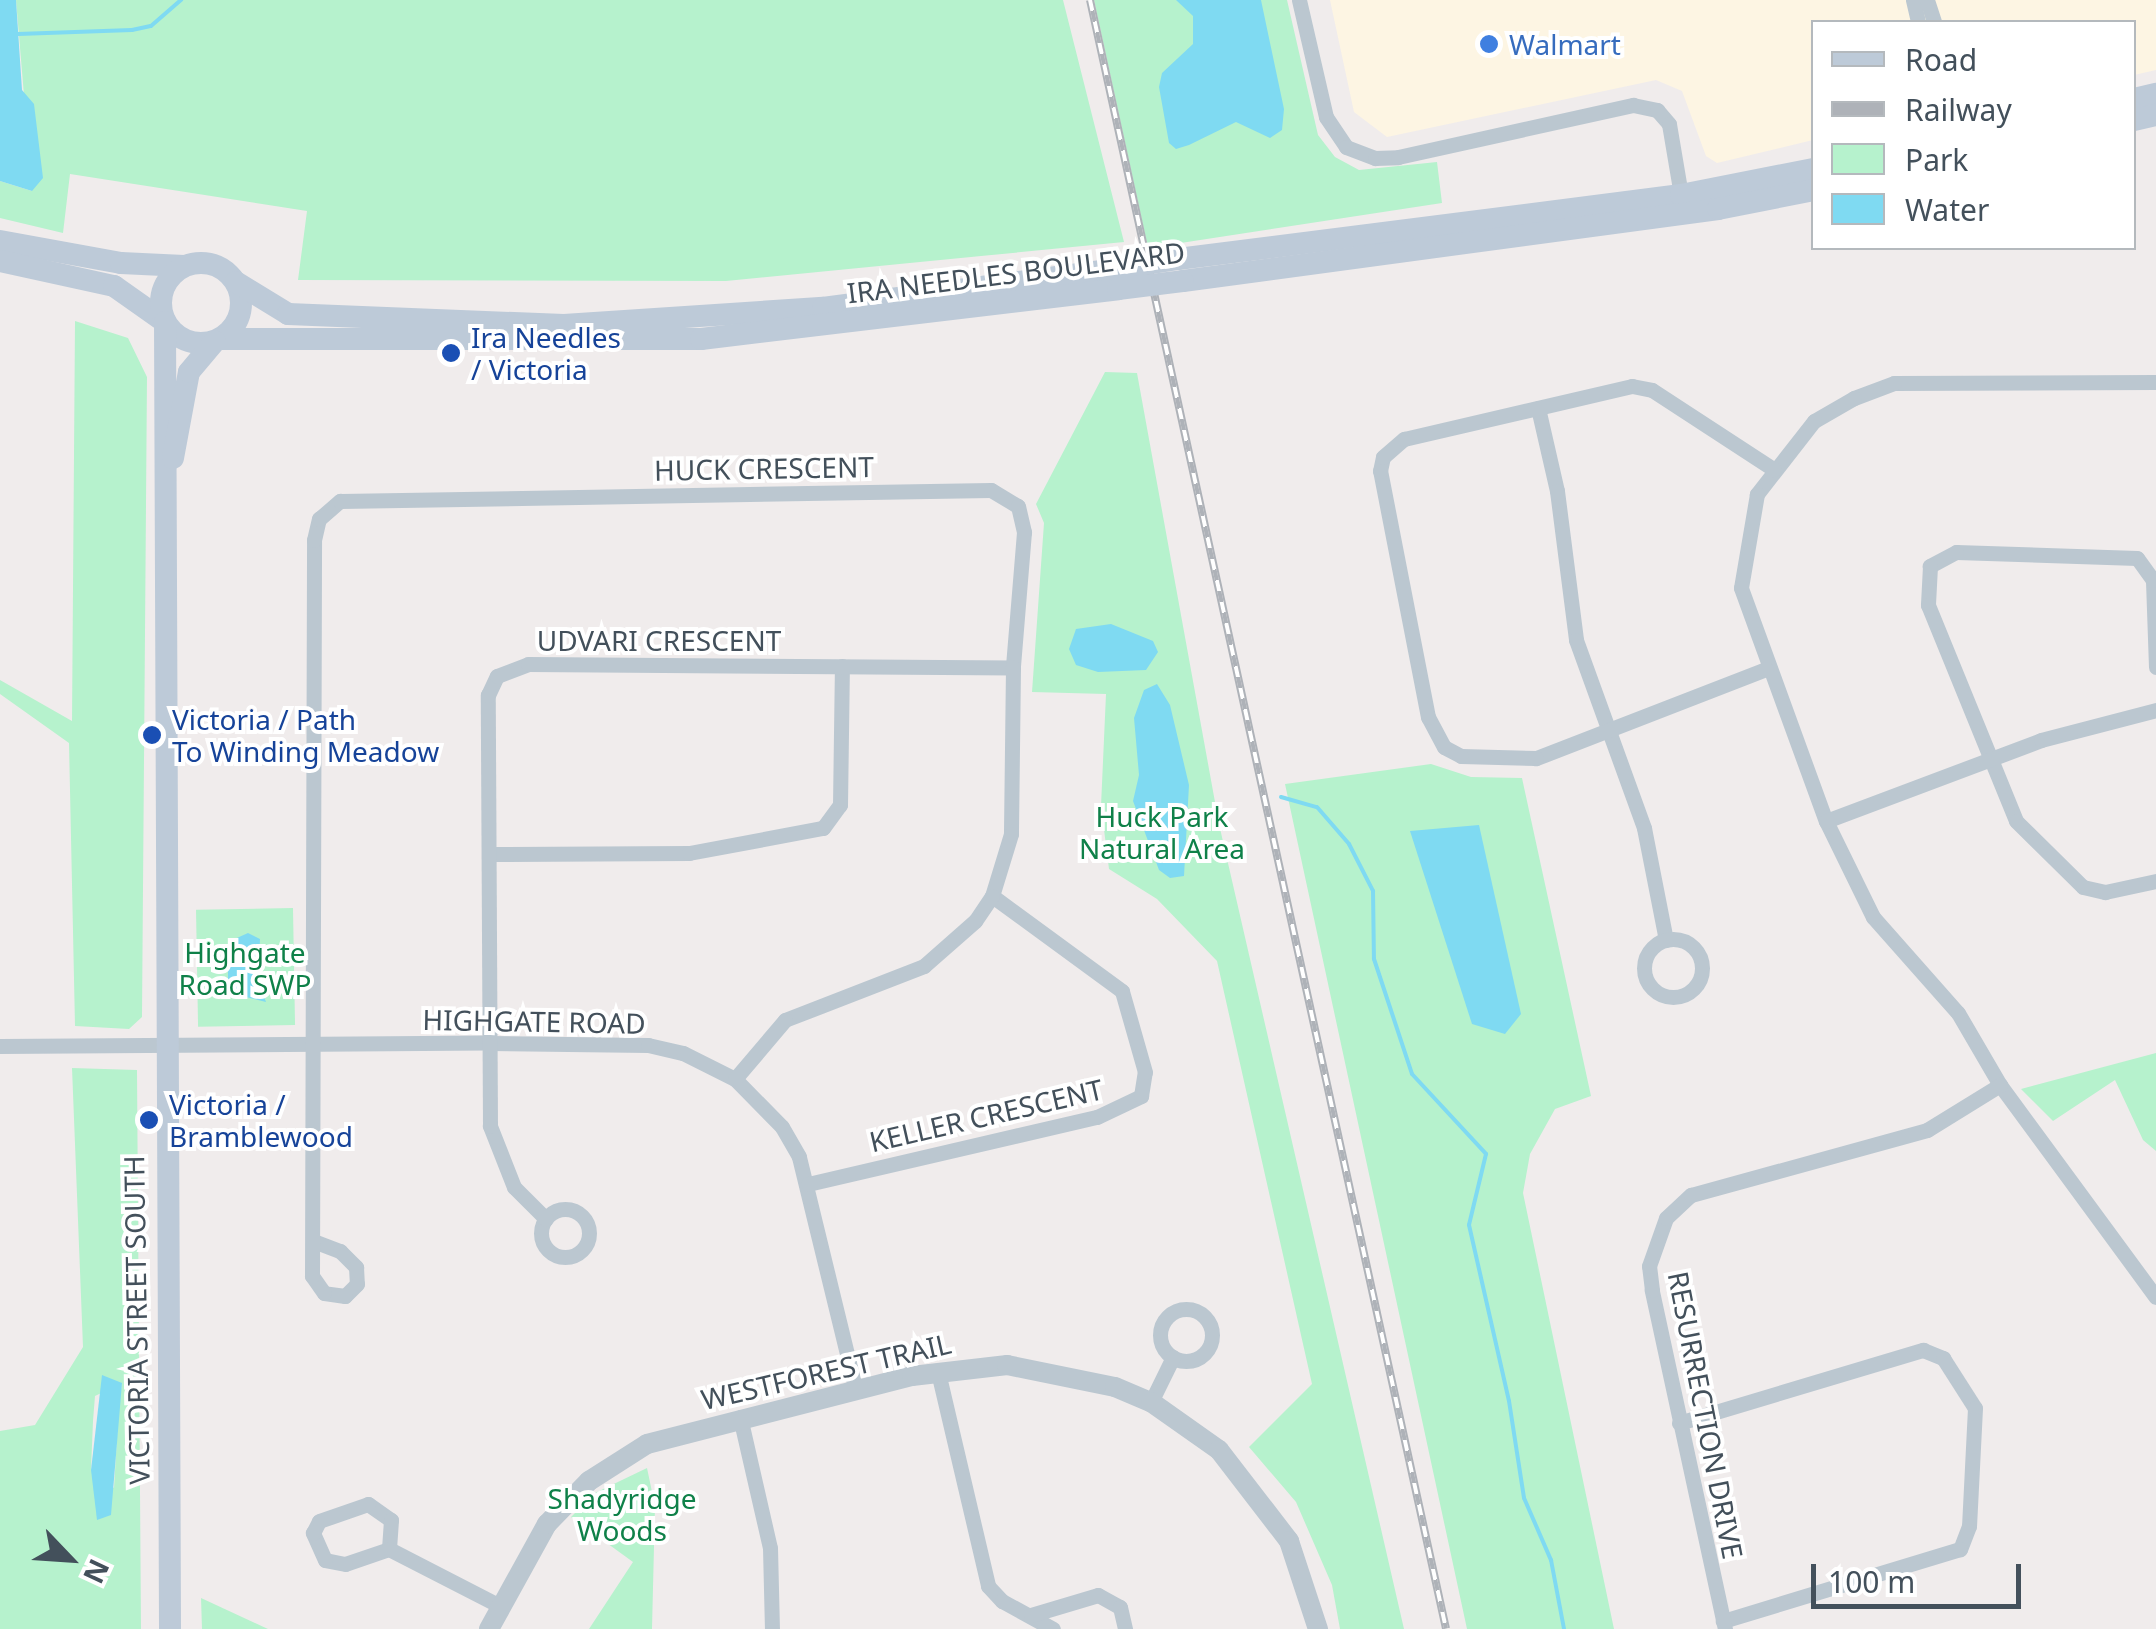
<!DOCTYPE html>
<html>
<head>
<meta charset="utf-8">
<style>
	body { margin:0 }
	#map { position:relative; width:2156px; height:1629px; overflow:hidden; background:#f0ecec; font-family:"Noto Sans",sans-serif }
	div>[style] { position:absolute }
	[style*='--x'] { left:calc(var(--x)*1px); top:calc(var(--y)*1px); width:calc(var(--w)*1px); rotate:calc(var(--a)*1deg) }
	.commercial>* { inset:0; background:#fdf5e3 }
	.green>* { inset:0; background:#b6f2cd; transform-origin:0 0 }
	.water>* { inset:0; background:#7fdaf2 }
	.stream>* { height:4px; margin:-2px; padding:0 2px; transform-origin:2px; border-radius:2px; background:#7fdaf2 }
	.minor>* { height:15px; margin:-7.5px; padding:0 7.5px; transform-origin:7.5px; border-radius:7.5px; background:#bbc7d0 }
	.minor>.ring { margin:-7.5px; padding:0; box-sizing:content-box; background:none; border:15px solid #bbc7d0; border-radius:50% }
	.tertiary>* { height:20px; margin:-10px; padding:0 10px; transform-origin:10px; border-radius:10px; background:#bbc7d0 }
	.secondary>* { height:22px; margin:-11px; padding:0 11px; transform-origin:11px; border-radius:11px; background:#bdcad8 }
	.secondary>.ring { margin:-11px; padding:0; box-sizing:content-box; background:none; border:22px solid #bdcad8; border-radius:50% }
	.rail>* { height:8px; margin-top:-4px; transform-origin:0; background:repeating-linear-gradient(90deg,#fff 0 11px,#aeb2b8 0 22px); box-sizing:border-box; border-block:2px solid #aeb2b8 }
	.secondary-bridge>* { height:22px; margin:-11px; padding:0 11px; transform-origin:11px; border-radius:11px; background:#bdcad8 }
	.dots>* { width:28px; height:28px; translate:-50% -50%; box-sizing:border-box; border:5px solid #fff; border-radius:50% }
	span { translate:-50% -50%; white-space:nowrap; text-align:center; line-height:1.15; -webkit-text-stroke:8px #fff; paint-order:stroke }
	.shop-label { font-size:28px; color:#366cbe }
	.left { translate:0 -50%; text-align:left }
	.street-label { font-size:28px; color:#43505b }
	.transit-label { font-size:28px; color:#164399 }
	.park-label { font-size:28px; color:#0f8149 }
	.legend { position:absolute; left:1811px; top:20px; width:325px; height:230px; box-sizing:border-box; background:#fff; border:2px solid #b4b9bd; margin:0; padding:12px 18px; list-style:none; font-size:30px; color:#43505b }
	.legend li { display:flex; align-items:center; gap:20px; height:50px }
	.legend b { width:50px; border:2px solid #b4b9bd }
	.north { position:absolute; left:20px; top:1509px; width:100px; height:100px; -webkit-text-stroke:8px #fff; paint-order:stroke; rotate:115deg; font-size:28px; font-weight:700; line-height:40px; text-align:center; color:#43505b }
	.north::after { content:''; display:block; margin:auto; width:35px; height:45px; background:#43505b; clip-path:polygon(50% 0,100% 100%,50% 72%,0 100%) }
	.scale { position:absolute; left:1811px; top:1564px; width:210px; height:45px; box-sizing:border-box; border:5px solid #43505b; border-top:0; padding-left:12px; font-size:30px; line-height:35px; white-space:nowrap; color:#43505b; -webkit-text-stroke:8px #fff; paint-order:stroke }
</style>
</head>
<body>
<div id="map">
	<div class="commercial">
		<div style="clip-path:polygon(1330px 0,2156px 0,2156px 70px,2134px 75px,2134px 22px,1814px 22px,1813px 140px,1717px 163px,1706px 156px,1682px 91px,1656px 80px,1387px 137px,1354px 112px)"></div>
	</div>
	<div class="green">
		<div style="clip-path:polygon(16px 0,1063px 0,1124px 242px,726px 281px,298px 280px,307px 211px,70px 174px,63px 233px,0 218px,0 181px,32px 191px)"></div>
		<div style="clip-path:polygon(1094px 0,1287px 0,1318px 135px,1335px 157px,1359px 170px,1437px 162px,1442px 203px,1148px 248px)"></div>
		<div style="clip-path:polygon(75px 321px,128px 338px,147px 377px,142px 1017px,129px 1029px,75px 1026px,69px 743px,0 694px,0 680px,72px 721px)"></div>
		<div style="clip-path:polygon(1105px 372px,1137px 373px,1219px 824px,1404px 1629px,1340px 1629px,1332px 1585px,1296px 1502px,1249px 1447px,1312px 1384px,1217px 961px,1157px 899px,1109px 869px,1101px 806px,1106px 694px,1032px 692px,1044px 523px,1036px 504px)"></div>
		<div style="clip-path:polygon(1431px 764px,1471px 777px,1522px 778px,1591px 1096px,1555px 1109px,1530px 1154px,1523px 1193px,1614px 1629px,1467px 1629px,1285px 784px)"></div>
		<div style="left:293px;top:908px;width:117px;height:97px;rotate:89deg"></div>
		<div style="clip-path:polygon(2156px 1053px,2156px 1151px,2143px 1140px,2115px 1080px,2053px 1121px,2021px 1089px)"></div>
		<div style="clip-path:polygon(evenodd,72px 1068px,137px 1070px,141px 1629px,0 1629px,0 1431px,35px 1425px,83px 1347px,72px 1068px,122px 1383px,119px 1404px,114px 1488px,91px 1470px,93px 1421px,95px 1396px,122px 1383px)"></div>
		<div style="clip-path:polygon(647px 1468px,655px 1506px,652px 1629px,589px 1629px,633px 1562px,571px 1517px,595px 1493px)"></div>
		<div style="clip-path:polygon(201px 1598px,268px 1629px,202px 1629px)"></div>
	</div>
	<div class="water">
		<div style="clip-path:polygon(0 0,16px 0,22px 90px,34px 104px,43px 178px,32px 191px,0 181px)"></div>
		<div style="clip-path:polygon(1176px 0,1261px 0,1284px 109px,1282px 130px,1270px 138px,1236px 122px,1189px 145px,1176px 149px,1169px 143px,1159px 87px,1162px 73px,1193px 44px,1193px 16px)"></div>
		<div style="clip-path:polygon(1111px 624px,1153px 641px,1158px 652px,1146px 670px,1098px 672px,1076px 665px,1069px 649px,1076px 629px)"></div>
		<div style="clip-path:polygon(1157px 684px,1170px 705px,1189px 785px,1184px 876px,1170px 878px,1159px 870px,1133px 801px,1139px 775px,1134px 718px,1144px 690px)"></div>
		<div style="clip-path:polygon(1479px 825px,1521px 1014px,1505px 1034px,1472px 1024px,1410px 831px)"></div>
		<div style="clip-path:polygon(248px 933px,260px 939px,258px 980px,266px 1002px,238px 995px,228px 983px,228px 942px)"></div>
		<div style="clip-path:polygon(102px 1375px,122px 1383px,111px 1515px,97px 1520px,91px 1470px)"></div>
	</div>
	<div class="stream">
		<div style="--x:18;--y:34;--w:114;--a:-2"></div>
		<div style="--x:132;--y:30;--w:19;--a:-12"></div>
		<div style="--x:151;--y:26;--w:40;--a:-41"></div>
		<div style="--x:1281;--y:797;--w:37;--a:16"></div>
		<div style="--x:1317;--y:807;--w:49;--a:49.1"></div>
		<div style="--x:1349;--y:844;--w:53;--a:62.9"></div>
		<div style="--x:1373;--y:891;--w:68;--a:89.2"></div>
		<div style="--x:1374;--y:959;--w:121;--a:71.7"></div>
		<div style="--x:1412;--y:1074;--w:109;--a:47.2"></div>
		<div style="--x:1486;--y:1154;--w:73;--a:103.5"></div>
		<div style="--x:1469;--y:1225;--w:180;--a:77.2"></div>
		<div style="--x:1509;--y:1401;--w:98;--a:81.2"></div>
		<div style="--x:1524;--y:1498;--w:68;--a:66.5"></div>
		<div style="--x:1551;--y:1560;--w:70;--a:79.3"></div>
	</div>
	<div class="minor">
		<div style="--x:1299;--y:0;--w:120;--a:77"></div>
		<div style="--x:1326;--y:117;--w:36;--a:56"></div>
		<div style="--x:1346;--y:147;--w:31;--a:21"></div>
		<div style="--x:1375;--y:158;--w:23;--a:-2"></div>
		<div style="--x:1398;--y:157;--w:241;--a:-12.5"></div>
		<div style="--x:1633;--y:105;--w:25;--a:12"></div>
		<div style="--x:1657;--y:110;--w:18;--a:49"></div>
		<div style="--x:1669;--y:124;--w:72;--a:80.4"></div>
		<div style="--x:1913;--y:0;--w:23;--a:77"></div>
		<div style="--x:1927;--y:0;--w:23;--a:72"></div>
		<div style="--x:2156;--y:382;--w:262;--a:179.8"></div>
		<div style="--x:1894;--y:383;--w:43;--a:159.4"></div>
		<div style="--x:1854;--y:398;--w:46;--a:150.1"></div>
		<div style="--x:1814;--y:421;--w:93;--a:128"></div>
		<div style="--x:1757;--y:494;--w:95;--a:99.7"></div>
		<div style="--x:1741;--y:588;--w:248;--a:70"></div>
		<div style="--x:1826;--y:821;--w:107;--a:63.9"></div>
		<div style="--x:1873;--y:917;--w:128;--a:48.5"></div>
		<div style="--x:1958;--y:1013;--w:83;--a:59.7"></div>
		<div style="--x:2000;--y:1085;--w:263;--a:53.7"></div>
		<div style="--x:1538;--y:408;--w:85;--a:77.1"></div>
		<div style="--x:1557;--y:491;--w:150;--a:82.7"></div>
		<div style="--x:1576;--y:640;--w:200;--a:70.1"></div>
		<div style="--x:1644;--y:828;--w:114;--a:78.9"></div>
		<div style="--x:2156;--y:667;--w:87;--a:-92"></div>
		<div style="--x:2153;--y:580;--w:27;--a:-126"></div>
		<div style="--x:2137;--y:558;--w:181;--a:-178.1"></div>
		<div style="--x:1956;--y:552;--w:30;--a:152"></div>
		<div style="--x:1930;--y:566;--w:39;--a:93"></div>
		<div style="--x:1928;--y:605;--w:233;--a:67.8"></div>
		<div style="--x:2016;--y:821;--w:94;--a:44.6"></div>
		<div style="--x:2083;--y:887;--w:23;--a:13"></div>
		<div style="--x:2105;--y:892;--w:52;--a:-12.2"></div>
		<div style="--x:1766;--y:669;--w:247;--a:158.8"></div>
		<div style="--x:1536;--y:758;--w:75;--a:-178.5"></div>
		<div style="--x:1461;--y:756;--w:19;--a:-152"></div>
		<div style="--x:1444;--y:747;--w:34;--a:-118"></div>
		<div style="--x:1428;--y:717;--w:251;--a:-101"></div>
		<div style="--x:1380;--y:471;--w:14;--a:-78"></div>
		<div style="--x:1383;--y:457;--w:28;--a:-41"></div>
		<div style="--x:1404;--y:439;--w:234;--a:-13.1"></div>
		<div style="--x:1632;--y:386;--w:20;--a:11"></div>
		<div style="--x:1652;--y:390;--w:145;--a:33.1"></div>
		<div style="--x:1826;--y:821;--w:230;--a:-20.6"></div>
		<div style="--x:2041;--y:740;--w:119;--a:-14.6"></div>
		<div style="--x:489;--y:854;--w:200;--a:-0.3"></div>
		<div style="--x:689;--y:853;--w:136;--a:-10.6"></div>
		<div style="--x:823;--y:828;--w:29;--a:-54"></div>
		<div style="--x:840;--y:805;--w:139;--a:-89.2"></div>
		<div class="ring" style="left:1644px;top:939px;width:43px;height:43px"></div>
		<div style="--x:0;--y:1046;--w:489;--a:-0.4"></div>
		<div style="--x:489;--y:1043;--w:159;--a:0.7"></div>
		<div style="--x:648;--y:1045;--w:36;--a:13"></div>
		<div style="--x:683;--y:1053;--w:58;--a:26.6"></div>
		<div style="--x:735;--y:1079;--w:67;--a:45.6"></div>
		<div style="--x:782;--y:1127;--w:34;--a:60"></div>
		<div style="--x:799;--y:1157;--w:240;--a:76.3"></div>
		<div style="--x:808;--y:1184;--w:297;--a:-13.1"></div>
		<div style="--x:1097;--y:1117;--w:49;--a:-25.5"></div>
		<div style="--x:1141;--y:1096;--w:24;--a:-81"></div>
		<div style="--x:1145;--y:1072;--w:84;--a:-105.9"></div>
		<div style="--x:1122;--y:991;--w:161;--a:-143.8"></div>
		<div class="ring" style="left:541px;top:1209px;width:33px;height:33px"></div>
		<div style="--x:546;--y:1219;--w:45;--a:-135"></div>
		<div style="--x:514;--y:1187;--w:66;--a:-111.5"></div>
		<div style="--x:490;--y:1126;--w:431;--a:-90.3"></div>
		<div style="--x:488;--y:695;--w:21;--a:-65"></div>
		<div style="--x:497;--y:676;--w:33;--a:-21"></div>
		<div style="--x:528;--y:664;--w:485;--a:0.4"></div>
		<div style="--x:316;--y:1242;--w:26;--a:21"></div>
		<div style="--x:340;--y:1251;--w:23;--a:45"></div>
		<div style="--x:356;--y:1267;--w:17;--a:87"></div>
		<div style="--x:357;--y:1284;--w:17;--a:135"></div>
		<div style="--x:345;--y:1296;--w:21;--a:-172"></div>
		<div style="--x:324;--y:1293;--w:21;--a:-125"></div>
		<div style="--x:312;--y:1276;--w:736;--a:-89.84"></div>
		<div style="--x:314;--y:540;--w:22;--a:-77"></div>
		<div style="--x:319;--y:519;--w:28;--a:-41"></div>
		<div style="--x:340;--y:501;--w:651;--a:-0.97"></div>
		<div style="--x:991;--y:490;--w:31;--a:31"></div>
		<div style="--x:1018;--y:506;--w:27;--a:77"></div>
		<div style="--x:1024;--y:532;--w:135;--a:94.7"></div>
		<div style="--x:1013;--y:667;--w:167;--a:90.7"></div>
		<div style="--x:1011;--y:834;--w:65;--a:107"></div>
		<div style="--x:992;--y:896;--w:30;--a:124"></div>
		<div style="--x:975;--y:921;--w:68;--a:138.6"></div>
		<div style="--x:924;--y:966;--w:149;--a:158.8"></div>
		<div style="--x:785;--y:1020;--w:77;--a:130.3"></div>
		<div class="ring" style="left:1160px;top:1309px;width:37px;height:37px"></div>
		<div style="--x:938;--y:1372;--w:220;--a:76.8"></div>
		<div style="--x:988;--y:1586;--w:21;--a:47"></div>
		<div style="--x:1002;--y:1601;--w:58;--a:28.8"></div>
		<div style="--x:1151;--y:1402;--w:50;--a:-63.9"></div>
		<div style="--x:740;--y:1417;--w:134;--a:77.1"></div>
		<div style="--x:770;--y:1548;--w:81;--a:88.6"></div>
		<div style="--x:1679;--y:1423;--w:255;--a:-16.7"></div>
		<div style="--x:1923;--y:1350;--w:22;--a:22"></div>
		<div style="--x:1943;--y:1358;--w:59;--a:57.4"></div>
		<div style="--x:1975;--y:1408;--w:118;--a:92.9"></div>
		<div style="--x:1969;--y:1526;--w:25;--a:111"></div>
		<div style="--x:1960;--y:1549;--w:248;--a:163.1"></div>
		<div style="--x:368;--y:1504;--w:28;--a:35"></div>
		<div style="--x:391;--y:1520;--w:29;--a:94"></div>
		<div style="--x:389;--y:1549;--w:46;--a:161.2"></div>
		<div style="--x:345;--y:1564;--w:20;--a:-169"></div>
		<div style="--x:325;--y:1560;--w:30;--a:-114"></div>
		<div style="--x:313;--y:1533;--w:13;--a:-63"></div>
		<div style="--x:319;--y:1521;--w:52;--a:-19.1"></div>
		<div style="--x:389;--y:1549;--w:125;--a:27.2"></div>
		<div style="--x:1031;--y:1615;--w:70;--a:-16.6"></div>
		<div style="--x:1098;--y:1595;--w:25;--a:29"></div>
		<div style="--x:1120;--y:1607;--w:23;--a:77"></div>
		<div style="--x:1725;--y:1629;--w:347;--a:-102.2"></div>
		<div style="--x:1652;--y:1290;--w:24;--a:-97"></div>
		<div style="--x:1649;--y:1266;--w:51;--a:-70.5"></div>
		<div style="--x:1666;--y:1218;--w:34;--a:-43"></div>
		<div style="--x:1691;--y:1195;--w:245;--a:-15.4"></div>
		<div style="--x:1927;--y:1130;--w:86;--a:-31.7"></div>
	</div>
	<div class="tertiary">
		<div style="--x:489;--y:1629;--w:120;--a:-61.1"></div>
		<div style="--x:547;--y:1524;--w:60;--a:-45.7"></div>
		<div style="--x:589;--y:1481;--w:69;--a:-32.5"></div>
		<div style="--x:647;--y:1444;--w:274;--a:-14.4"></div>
		<div style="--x:912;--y:1376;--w:96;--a:-6.6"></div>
		<div style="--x:1007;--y:1365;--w:110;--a:11.5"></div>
		<div style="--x:1115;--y:1387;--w:39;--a:23"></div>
		<div style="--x:1151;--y:1402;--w:83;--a:35.2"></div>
		<div style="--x:1219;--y:1450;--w:115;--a:52.4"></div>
		<div style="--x:1289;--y:1541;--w:93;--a:71.8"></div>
	</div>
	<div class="secondary">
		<div style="--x:2134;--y:99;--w:23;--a:-13"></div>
		<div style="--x:2134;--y:120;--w:23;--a:-13"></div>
		<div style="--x:0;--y:241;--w:123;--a:10.3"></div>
		<div style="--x:121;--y:263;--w:63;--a:2.7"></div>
		<div style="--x:1178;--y:259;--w:507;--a:-7.25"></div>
		<div style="--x:1681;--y:195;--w:136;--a:-11.1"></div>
		<div style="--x:0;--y:261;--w:117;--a:12.4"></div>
		<div style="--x:114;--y:286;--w:62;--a:35.2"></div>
		<div class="ring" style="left:161px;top:263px;width:58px;height:58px"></div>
		<div style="--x:1183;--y:281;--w:540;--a:-7.66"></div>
		<div style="--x:1718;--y:209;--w:98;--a:-11.2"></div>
		<div style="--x:236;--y:282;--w:61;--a:31.6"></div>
		<div style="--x:288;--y:314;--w:276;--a:2.3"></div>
		<div style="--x:564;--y:325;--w:260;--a:-3.8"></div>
		<div style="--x:823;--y:308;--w:294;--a:-7.6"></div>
		<div style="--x:165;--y:322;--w:1307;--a:89.78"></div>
		<div style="--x:220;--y:339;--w:481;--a:0"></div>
		<div style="--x:701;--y:339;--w:420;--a:-6.8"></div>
		<div style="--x:173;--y:458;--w:87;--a:-79.5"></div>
		<div style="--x:189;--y:372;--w:40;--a:-50"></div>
	</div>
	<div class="rail">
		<div style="--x:1090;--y:0;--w:1667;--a:77.67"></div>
	</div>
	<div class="secondary-bridge">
		<div style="--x:1114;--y:269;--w:65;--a:-8.9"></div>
		<div style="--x:1118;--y:289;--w:65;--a:-7"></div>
	</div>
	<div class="dots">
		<div style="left:1489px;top:44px;background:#3f7fe0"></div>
		<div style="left:451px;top:353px;background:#1a4fb4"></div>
		<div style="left:152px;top:735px;background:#1a4fb4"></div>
		<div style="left:149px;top:1120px;background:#1a4fb4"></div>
	</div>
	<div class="shop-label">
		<span class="left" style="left:1509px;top:44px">Walmart</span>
	</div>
	<div class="street-label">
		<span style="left:1016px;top:272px;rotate:-7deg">IRA NEEDLES BOULEVARD</span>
		<span style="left:764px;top:468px;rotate:-1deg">HUCK CRESCENT</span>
		<span style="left:659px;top:640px">UDVARI CRESCENT</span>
		<span style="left:534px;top:1021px;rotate:1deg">HIGHGATE ROAD</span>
		<span style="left:986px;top:1115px;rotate:-13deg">KELLER CRESCENT</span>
		<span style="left:136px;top:1320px;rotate:-91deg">VICTORIA STREET SOUTH</span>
		<span style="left:826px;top:1371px;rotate:-13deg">WESTFOREST TRAIL</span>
		<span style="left:1706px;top:1415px;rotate:79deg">RESURRECTION DRIVE</span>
	</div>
	<div class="transit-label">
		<span class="left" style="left:471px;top:353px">Ira Needles<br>/ Victoria</span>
		<span class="left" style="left:172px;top:735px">Victoria / Path<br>To Winding Meadow</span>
		<span class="left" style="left:169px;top:1120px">Victoria /<br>Bramblewood</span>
	</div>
	<div class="park-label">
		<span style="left:1162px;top:832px">Huck Park<br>Natural Area</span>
		<span style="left:245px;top:968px">Highgate<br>Road SWP</span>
		<span style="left:622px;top:1514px">Shadyridge<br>Woods</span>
	</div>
	<ul class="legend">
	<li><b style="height:12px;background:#bdcad8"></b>Road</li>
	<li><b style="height:12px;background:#aeb2b8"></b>Railway</li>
	<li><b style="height:28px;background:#b6f2cd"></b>Park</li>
	<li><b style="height:28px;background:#7fdaf2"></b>Water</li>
	</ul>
	<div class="north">N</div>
	<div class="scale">100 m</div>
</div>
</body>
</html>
